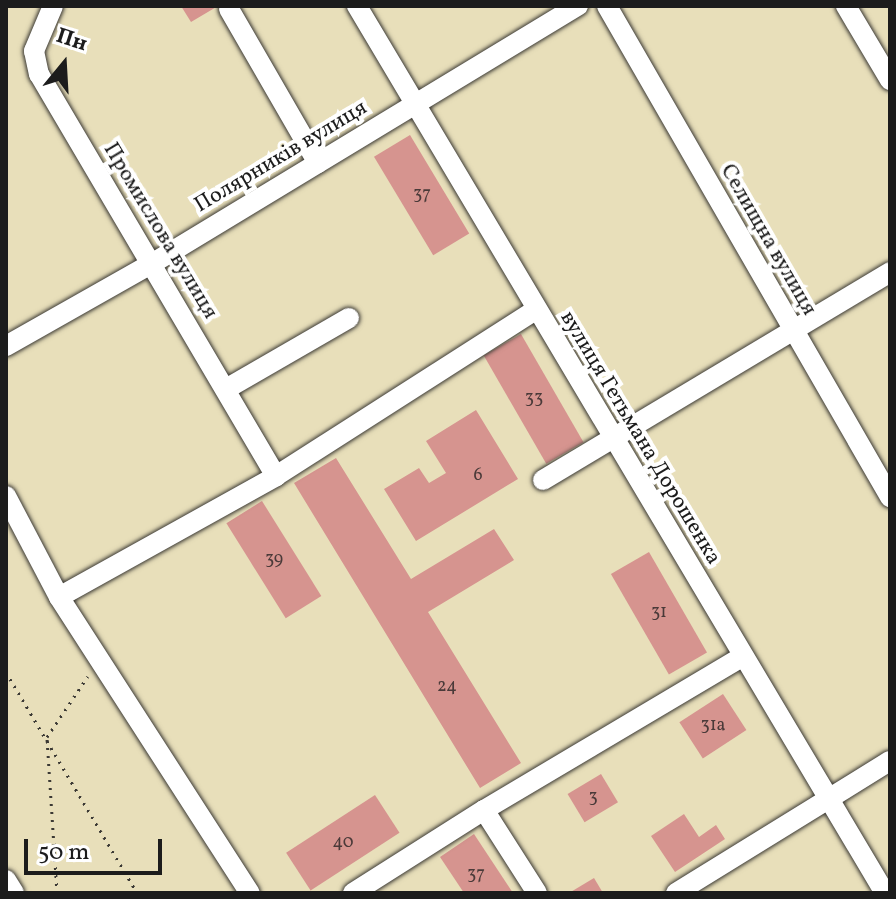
<!DOCTYPE html>
<html>
<head>
<meta charset="utf-8">
<style>
	body { margin:0 }
	#map { position:relative; width:896px; height:899px; overflow:hidden; background:#e8dfba; font-family:Vollkorn,serif }
	div>[style] { position:absolute }
	[style*='--x'] { left:calc(var(--x)*1px); top:calc(var(--y)*1px); width:calc(var(--w)*1px); rotate:calc(var(--a)*1deg) }
	.building>* { inset:0; background:#d6948f; transform-origin:0 0 }
	.path>* { height:3px; margin-top:-1.5px; transform-origin:0; background:repeating-linear-gradient(90deg,#3b3934 0 2px,transparent 0 8px) }
	.roads { filter:drop-shadow(0 0 2px #3b3934) drop-shadow(0 0 2px #3b3934) }
	.minor>* { height:20px; margin:-10px; padding:0 10px; transform-origin:10px; border-radius:10px; background:#fff }
	span { translate:-50% -50%; white-space:nowrap; text-align:center; line-height:1.15; -webkit-text-stroke:8px #fff; paint-order:stroke }
	.number-label { font-size:18px; color:#4a3a39 }
	.number-label span { -webkit-text-stroke-width:0 }
	.street-label { font-size:22px; color:#1c1c1c }
	.frame { position:absolute; inset:0; border:8px solid #1c1c1c; pointer-events:none }
	.north { position:absolute; left:24px; top:24px; width:80px; height:80px; -webkit-text-stroke:6px #fff; paint-order:stroke; rotate:18deg; font-size:22px; font-weight:700; line-height:32px; text-align:center; color:#1c1c1c }
	.north::after { content:''; display:block; margin:auto; width:28px; height:36px; background:#1c1c1c; clip-path:polygon(50% 0,100% 100%,50% 72%,0 100%) }
	.scale { position:absolute; left:24px; top:839px; width:138px; height:36px; box-sizing:border-box; border:4px solid #1c1c1c; border-top:0; padding-left:10px; font-size:24px; line-height:28px; white-space:nowrap; color:#1c1c1c; -webkit-text-stroke:6px #fff; paint-order:stroke }
</style>
</head>
<body>
<div id="map">
	<div class="building">
		<div style="clip-path:polygon(181px 6px,218px 6px,191px 22px)"></div>
		<div style="left:410px;top:135px;width:115px;height:42px;rotate:59deg"></div>
		<div style="left:521px;top:334px;width:125px;height:43px;rotate:60deg"></div>
		<div style="clip-path:polygon(476px 410px,518px 479px,416px 541px,384px 489px,419px 468px,429px 483px,446px 473px,426px 441px)"></div>
		<div style="clip-path:polygon(336px 458px,411px 579px,494px 529px,514px 560px,428px 612px,521px 763px,480px 788px,294px 483px)"></div>
		<div style="left:262px;top:501px;width:112px;height:42px;rotate:58deg"></div>
		<div style="left:649px;top:552px;width:116px;height:44px;rotate:60deg"></div>
		<div style="left:723px;top:694px;width:43px;height:52px;rotate:57deg"></div>
		<div style="left:601px;top:774px;width:33px;height:39px;rotate:59deg"></div>
		<div style="left:375px;top:795px;width:45px;height:106px;rotate:57deg"></div>
		<div style="clip-path:polygon(684px 814px,699px 837px,716px 825px,725px 839px,675px 872px,651px 836px)"></div>
		<div style="clip-path:polygon(474px 834px,513px 893px,464px 893px,440px 857px)"></div>
		<div style="clip-path:polygon(594px 878px,603px 893px,569px 893px)"></div>
	</div>
	<div class="path">
		<div style="--x:6;--y:672;--w:257;--a:59.3"></div>
		<div style="--x:57;--y:893;--w:156;--a:-93.7"></div>
		<div style="--x:47;--y:737;--w:73;--a:-56.1"></div>
	</div>
	<div class="roads">
		<div class="minor">
			<div style="--x:53;--y:6;--w:49;--a:112.9"></div>
			<div style="--x:34;--y:51;--w:24;--a:78"></div>
			<div style="--x:39;--y:74;--w:467;--a:59.5"></div>
			<div style="--x:357;--y:6;--w:1032;--a:59.24"></div>
			<div style="--x:607;--y:6;--w:567;--a:60.04"></div>
			<div style="--x:846;--y:6;--w:86;--a:59.3"></div>
			<div style="--x:229;--y:9;--w:178;--a:60"></div>
			<div style="--x:6;--y:346;--w:169;--a:-29.5"></div>
			<div style="--x:153;--y:263;--w:497;--a:-31.2"></div>
			<div style="--x:226;--y:389;--w:142;--a:-30"></div>
			<div style="--x:543;--y:480;--w:405;--a:-30.9"></div>
			<div style="--x:6;--y:496;--w:114;--a:62.3"></div>
			<div style="--x:59;--y:597;--w:352;--a:57.2"></div>
			<div style="--x:59;--y:597;--w:248;--a:-29.1"></div>
			<div style="--x:276;--y:476;--w:308;--a:-32.6"></div>
			<div style="--x:484;--y:810;--w:98;--a:57.4"></div>
			<div style="--x:6;--y:880;--w:15;--a:58"></div>
			<div style="--x:353;--y:893;--w:155;--a:-32.4"></div>
			<div style="--x:484;--y:810;--w:300;--a:-30.7"></div>
			<div style="--x:676;--y:893;--w:251;--a:-31.7"></div>
		</div>
	</div>
	<div class="number-label">
		<span style="left:422px;top:195px">37</span>
		<span style="left:534px;top:399px">33</span>
		<span style="left:478px;top:476px">6</span>
		<span style="left:274px;top:560px">39</span>
		<span style="left:659px;top:613px">31</span>
		<span style="left:447px;top:687px">24</span>
		<span style="left:713px;top:726px">31а</span>
		<span style="left:593px;top:798px">3</span>
		<span style="left:343px;top:843px">40</span>
		<span style="left:476px;top:875px">37</span>
	</div>
	<div class="street-label">
		<span style="left:281px;top:157px;rotate:-31deg">Полярників вулиця</span>
		<span style="left:160px;top:231px;rotate:59deg">Промислова вулиця</span>
		<span style="left:768px;top:240px;rotate:60deg">Селищна вулиця</span>
		<span style="left:640px;top:438px;rotate:59deg">вулиця Гетьмана Дорошенка</span>
	</div>
	<div class="frame"></div>
	<div class="north">Пн</div>
	<div class="scale">50 m</div>
</div>
</body>
</html>
